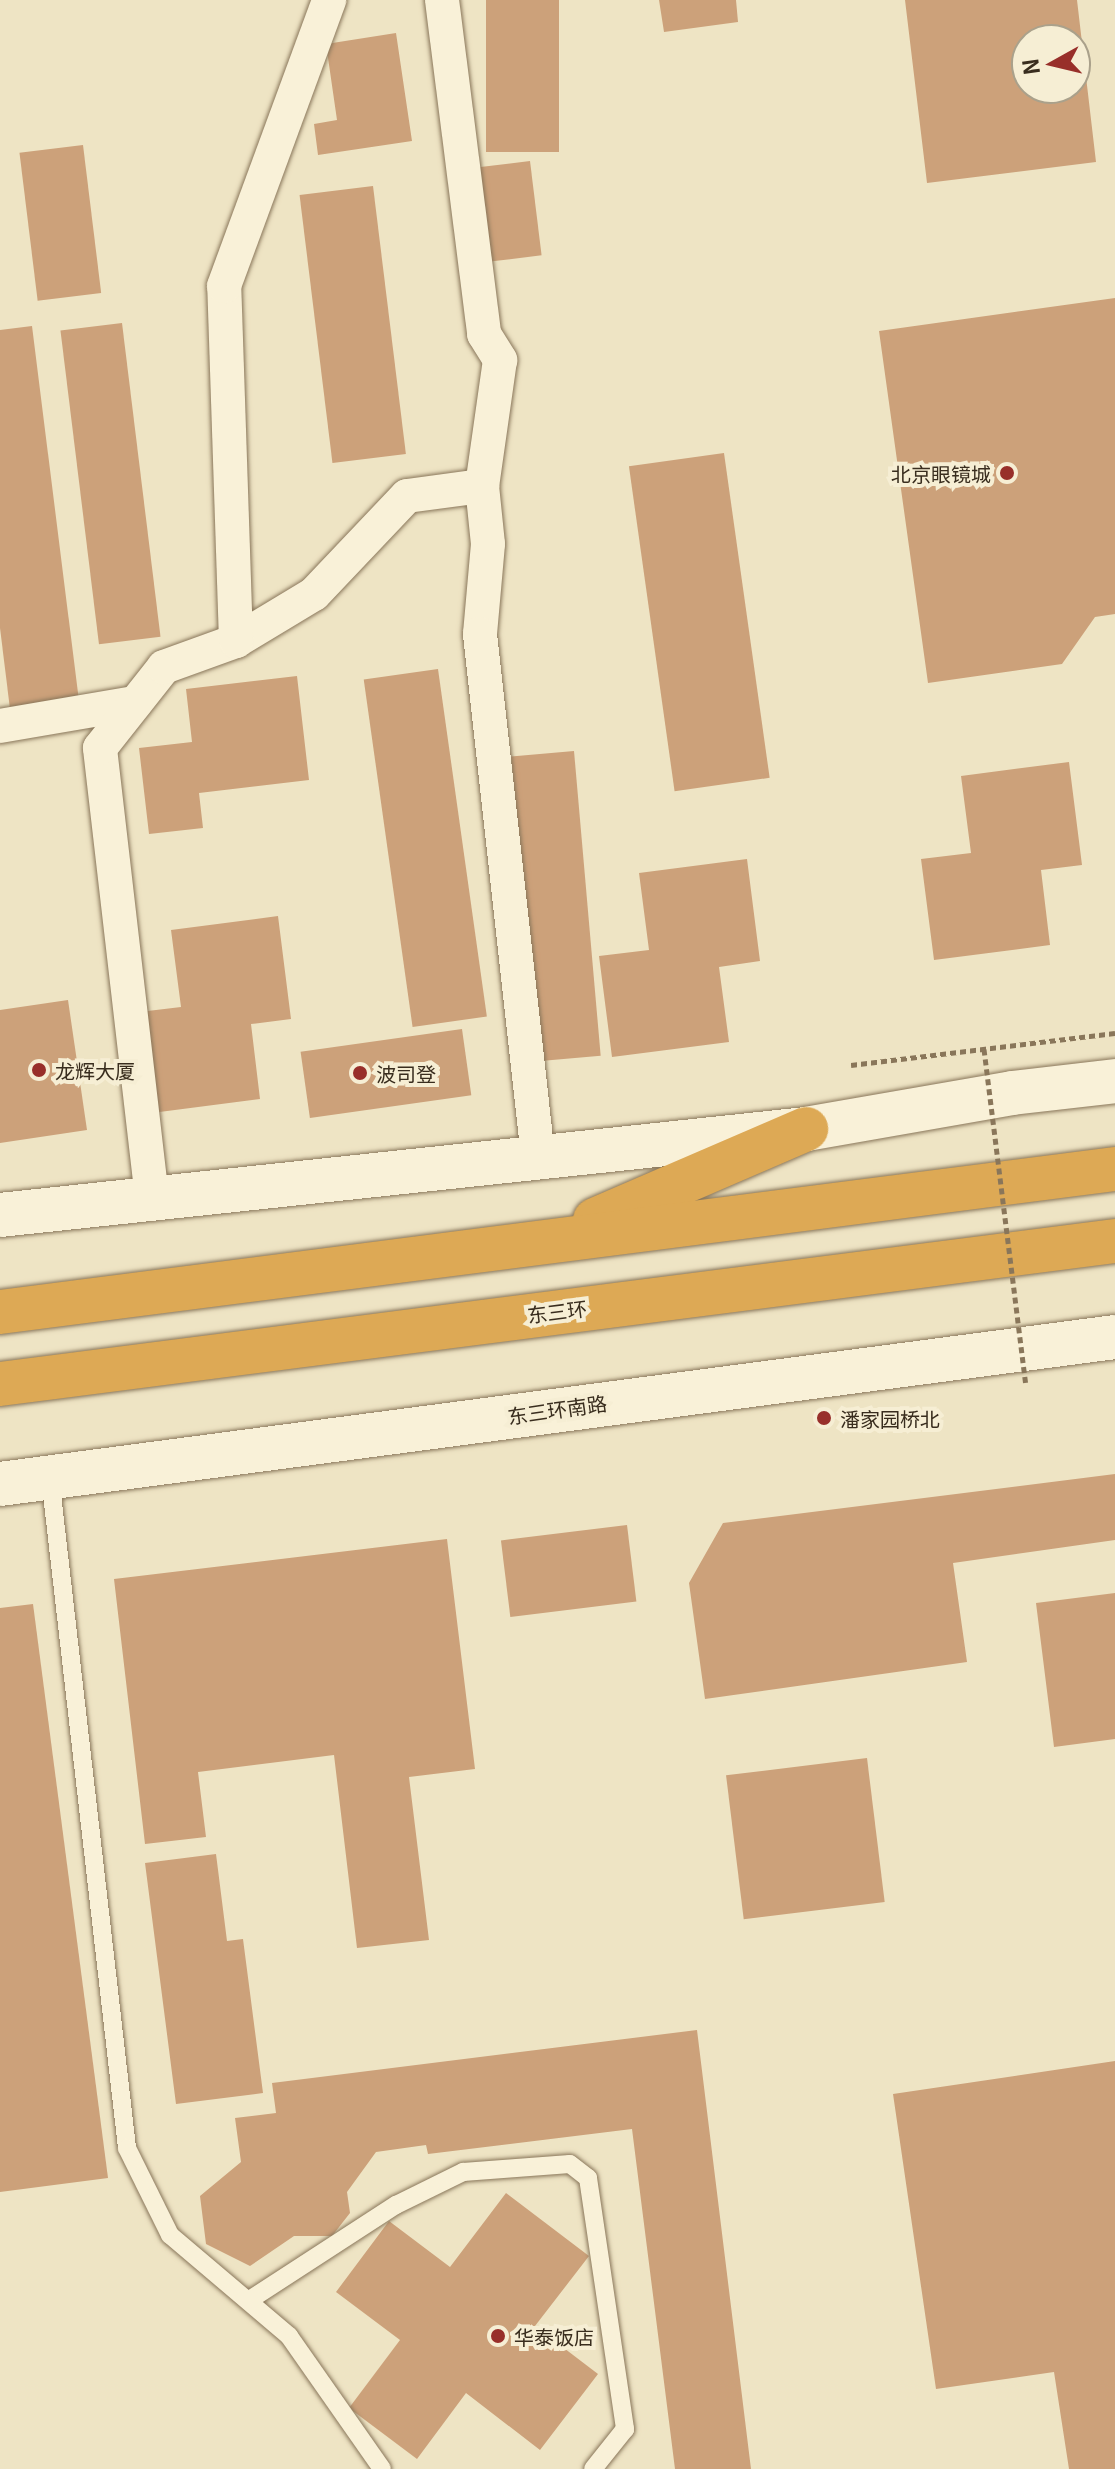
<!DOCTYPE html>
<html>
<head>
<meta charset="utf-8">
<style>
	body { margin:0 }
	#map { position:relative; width:1115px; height:2469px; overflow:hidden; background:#eee4c4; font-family:Georgia,"Noto Sans SC",serif }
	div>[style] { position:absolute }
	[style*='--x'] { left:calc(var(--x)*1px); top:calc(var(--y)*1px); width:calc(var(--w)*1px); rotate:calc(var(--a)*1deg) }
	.building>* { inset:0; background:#cca17a; transform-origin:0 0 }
	.path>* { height:5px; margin-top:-2.5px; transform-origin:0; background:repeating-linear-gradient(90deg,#89765a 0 6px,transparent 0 10px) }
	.roads { filter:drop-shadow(0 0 2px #89765a) drop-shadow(0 0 2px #89765a) }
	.lane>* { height:18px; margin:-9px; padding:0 9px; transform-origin:9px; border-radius:9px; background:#f9f1d8 }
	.street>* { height:34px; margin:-17px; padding:0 17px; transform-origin:17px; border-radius:17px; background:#f9f1d8 }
	.secondary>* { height:44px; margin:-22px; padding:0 22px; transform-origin:22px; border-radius:22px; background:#f9f1d8 }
	.highway>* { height:44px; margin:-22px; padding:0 22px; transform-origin:22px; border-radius:22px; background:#dda955 }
	.path-bridge>* { height:5px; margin-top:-2.5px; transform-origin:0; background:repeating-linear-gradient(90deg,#89765a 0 6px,transparent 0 10px) }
	.dots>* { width:22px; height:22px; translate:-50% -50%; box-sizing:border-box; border:4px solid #f6eed4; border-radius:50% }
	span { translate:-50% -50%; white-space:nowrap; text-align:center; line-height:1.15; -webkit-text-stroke:8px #f6eed4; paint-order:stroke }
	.poi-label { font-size:20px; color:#392d1e }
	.right { translate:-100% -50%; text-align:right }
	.left { translate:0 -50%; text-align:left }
	.street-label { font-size:20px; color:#392d1e }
	.north { position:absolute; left:1011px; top:24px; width:80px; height:80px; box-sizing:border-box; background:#f6eed4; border:2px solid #aaa18b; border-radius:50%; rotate:262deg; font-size:22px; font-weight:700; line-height:32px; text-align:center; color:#392d1e }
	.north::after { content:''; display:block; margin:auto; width:28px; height:36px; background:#982f2a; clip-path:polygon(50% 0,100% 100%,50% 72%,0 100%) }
</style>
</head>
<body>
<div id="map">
	<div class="building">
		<div style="left:486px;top:0;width:73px;height:152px"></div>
		<div style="clip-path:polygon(659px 0,736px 0,738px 22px,664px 32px)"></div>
		<div style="clip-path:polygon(evenodd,905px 0,1077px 0,1096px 162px,927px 183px,905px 0,1027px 40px,1075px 40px,1075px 88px,1027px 88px,1027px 40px)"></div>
		<div style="clip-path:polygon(396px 33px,412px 141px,318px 155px,314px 124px,337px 120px,326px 44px)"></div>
		<div style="left:83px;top:145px;width:149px;height:64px;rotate:83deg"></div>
		<div style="left:530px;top:161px;width:95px;height:54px;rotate:83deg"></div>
		<div style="left:373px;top:186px;width:270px;height:74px;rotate:83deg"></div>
		<div style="clip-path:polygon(1115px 298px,1115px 614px,1095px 617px,1062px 664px,928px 683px,879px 331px)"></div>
		<div style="left:122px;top:323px;width:316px;height:62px;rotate:83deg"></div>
		<div style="clip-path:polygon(32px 326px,79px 701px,10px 709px,0 628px,0 330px)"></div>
		<div style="left:724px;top:453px;width:328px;height:96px;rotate:82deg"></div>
		<div style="left:438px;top:669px;width:351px;height:75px;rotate:82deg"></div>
		<div style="clip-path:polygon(297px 676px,309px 780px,199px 793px,203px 828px,149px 834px,139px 748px,192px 742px,186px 689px)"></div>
		<div style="left:574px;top:751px;width:306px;height:63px;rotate:85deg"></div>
		<div style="clip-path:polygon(1069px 762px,1082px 865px,1041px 870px,1050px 945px,934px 960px,921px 859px,971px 853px,961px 776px)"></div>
		<div style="clip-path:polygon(747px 859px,760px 961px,719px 967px,729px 1042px,612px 1057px,599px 956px,649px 950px,639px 873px)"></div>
		<div style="clip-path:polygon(278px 916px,291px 1019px,251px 1024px,260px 1099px,144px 1114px,131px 1013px,181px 1007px,171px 930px)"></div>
		<div style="clip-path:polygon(68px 1000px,87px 1130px,0 1143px,0 1010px)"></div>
		<div style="left:462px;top:1029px;width:67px;height:163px;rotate:82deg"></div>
		<div style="clip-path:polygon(1115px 1474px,1115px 1540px,953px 1563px,967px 1662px,705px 1699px,689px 1583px,723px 1523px)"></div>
		<div style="left:627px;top:1525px;width:77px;height:127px;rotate:83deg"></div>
		<div style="clip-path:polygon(447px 1539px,475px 1769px,409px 1777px,429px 1940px,357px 1948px,334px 1755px,198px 1772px,206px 1837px,145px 1844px,114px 1579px)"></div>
		<div style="clip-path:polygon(1115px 1593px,1115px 1739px,1054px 1747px,1036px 1603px)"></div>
		<div style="clip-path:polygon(33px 1604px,108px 2178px,0 2192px,0 1608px)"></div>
		<div style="left:867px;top:1758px;width:145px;height:142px;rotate:83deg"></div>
		<div style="clip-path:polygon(216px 1854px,227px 1941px,243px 1939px,263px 2093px,176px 2104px,145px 1863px)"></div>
		<div style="clip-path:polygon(697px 2030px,751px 2469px,675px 2469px,632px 2129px,428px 2154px,426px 2145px,376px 2152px,347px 2192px,350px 2213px,332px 2236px,294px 2236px,250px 2266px,206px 2244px,200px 2196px,241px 2162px,235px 2118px,276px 2113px,272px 2083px)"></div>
		<div style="clip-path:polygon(1115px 2061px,1115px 2469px,1069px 2469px,1054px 2372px,936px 2389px,893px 2094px)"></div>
		<div style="clip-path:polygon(506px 2193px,589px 2256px,535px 2326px,598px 2374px,540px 2450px,466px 2393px,417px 2459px,349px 2408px,400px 2340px,336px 2292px,389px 2221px,450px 2267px)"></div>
	</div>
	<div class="path">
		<div style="--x:851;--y:1065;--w:266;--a:-6.9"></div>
	</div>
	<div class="roads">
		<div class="lane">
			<div style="--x:50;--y:1477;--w:675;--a:83.45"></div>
			<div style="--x:127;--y:2148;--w:97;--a:63.7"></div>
			<div style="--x:170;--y:2235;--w:156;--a:40.3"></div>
			<div style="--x:289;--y:2336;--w:162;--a:55"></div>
			<div style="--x:251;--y:2299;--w:173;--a:-33"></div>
			<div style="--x:396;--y:2205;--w:75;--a:-26.2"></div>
			<div style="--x:463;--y:2172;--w:107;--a:-4.3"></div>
			<div style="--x:570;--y:2164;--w:23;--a:38"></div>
			<div style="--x:588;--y:2178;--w:254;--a:81.6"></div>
			<div style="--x:625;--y:2429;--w:51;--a:128.7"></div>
		</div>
		<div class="street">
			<div style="--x:442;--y:0;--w:337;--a:82.8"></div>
			<div style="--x:484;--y:334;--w:31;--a:58"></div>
			<div style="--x:500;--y:360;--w:127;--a:98.1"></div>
			<div style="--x:482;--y:486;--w:58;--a:84.1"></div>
			<div style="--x:488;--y:544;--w:90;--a:95.1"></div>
			<div style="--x:480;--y:634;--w:526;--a:83.67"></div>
			<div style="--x:236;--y:641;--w:91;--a:-31.1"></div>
			<div style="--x:314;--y:594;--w:135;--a:-46.5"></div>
			<div style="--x:407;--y:496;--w:76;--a:-7.6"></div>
			<div style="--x:0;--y:726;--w:137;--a:-9.7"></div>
			<div style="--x:152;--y:1198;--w:453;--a:-96.6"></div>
			<div style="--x:100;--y:748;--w:103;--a:-51.7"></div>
			<div style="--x:164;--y:667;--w:77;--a:-19.9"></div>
			<div style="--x:236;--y:641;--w:355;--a:-91.9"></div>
			<div style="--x:224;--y:286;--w:305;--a:-69.8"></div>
		</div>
		<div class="secondary">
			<div style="--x:0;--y:1215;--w:811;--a:-6.09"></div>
			<div style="--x:806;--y:1129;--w:209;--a:-9.9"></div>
			<div style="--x:1012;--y:1093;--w:104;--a:-6.6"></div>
			<div style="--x:0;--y:1484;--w:1125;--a:-7.51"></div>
		</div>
		<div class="highway">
			<div style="--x:595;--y:1220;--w:230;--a:-23.3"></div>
			<div style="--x:0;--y:1312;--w:1124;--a:-7.31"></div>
			<div style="--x:0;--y:1384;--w:1124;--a:-7.31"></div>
		</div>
	</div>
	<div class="path-bridge">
		<div style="--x:984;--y:1049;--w:339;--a:82.9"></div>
	</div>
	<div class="dots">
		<div style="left:1007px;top:473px;background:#982f2a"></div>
		<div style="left:39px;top:1070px;background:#982f2a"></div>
		<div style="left:360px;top:1073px;background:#982f2a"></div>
		<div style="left:824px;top:1418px;background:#982f2a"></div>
		<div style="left:498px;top:2336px;background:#982f2a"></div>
	</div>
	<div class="poi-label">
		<span class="right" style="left:991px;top:473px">北京眼镜城</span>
		<span class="left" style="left:55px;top:1070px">龙辉大厦</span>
		<span class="left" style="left:376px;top:1073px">波司登</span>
		<span class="left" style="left:840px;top:1418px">潘家园桥北</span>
		<span class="left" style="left:514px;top:2336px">华泰饭店</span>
	</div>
	<div class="street-label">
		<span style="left:557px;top:1311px;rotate:-7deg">东三环</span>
		<span style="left:557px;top:1409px;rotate:-8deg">东三环南路</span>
	</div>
	<div class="north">N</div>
</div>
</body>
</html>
